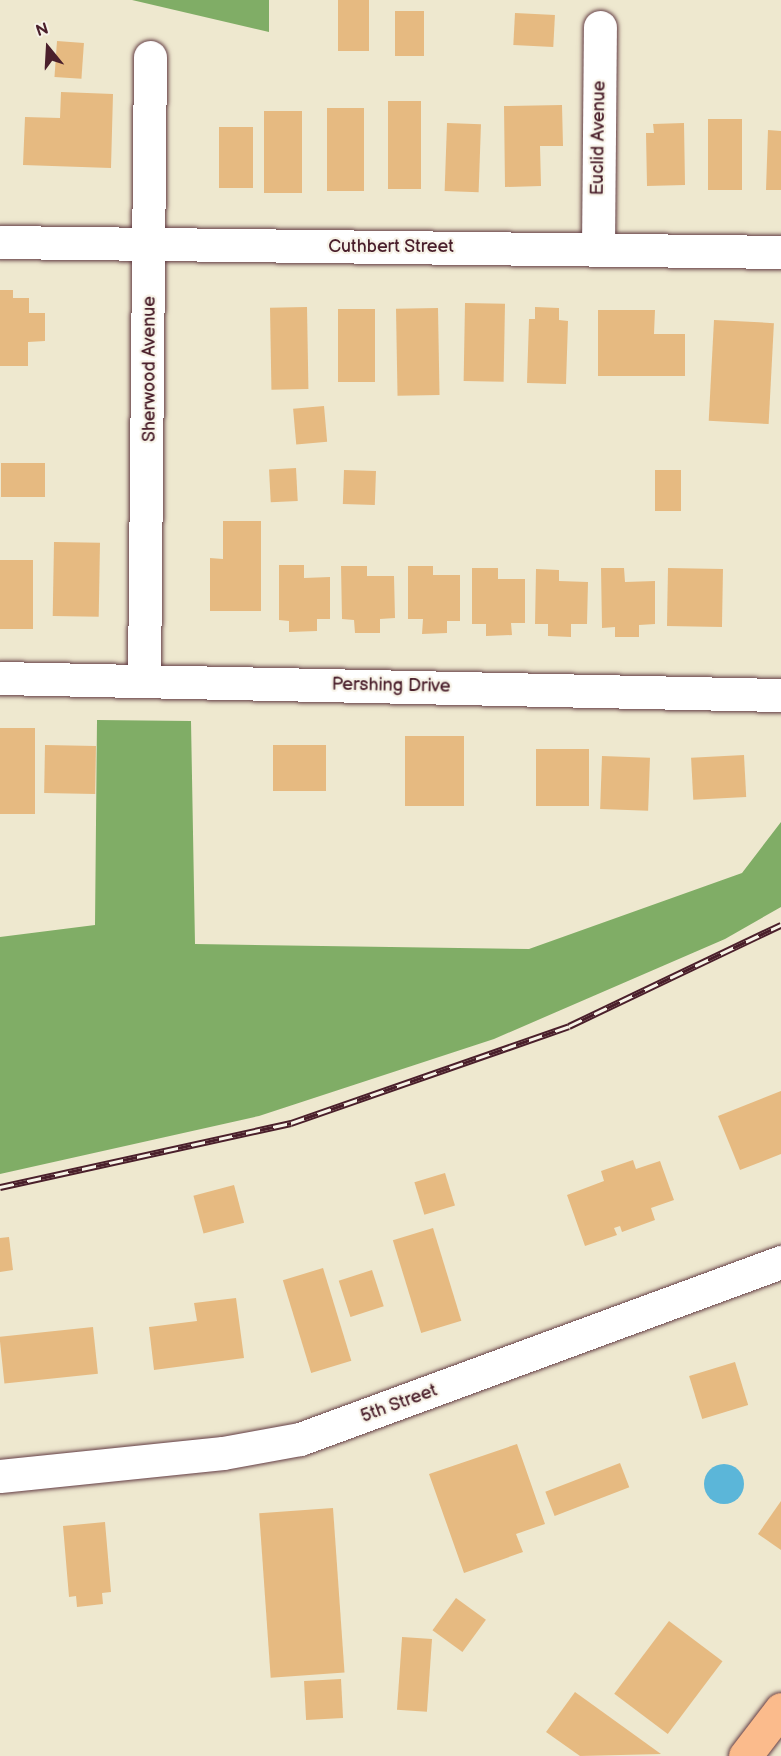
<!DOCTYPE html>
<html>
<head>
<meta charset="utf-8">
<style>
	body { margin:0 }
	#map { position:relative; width:781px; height:1756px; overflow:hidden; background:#eee8cf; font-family:"Balsamiq Sans",sans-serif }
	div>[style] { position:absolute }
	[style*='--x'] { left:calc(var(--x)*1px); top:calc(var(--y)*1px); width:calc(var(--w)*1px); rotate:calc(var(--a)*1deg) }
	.forest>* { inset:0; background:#80ad66 }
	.water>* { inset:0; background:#5bb6d9 }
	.round { border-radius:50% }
	.building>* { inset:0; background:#e6ba81; transform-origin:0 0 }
	.roads { filter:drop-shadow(0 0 2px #633d44) drop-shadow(0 0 2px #633d44) }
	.minor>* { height:33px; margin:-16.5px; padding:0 16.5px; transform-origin:16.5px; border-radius:16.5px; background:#fff }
	.major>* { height:33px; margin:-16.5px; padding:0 16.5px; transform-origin:16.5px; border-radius:16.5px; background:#fbbb8c }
	.rail>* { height:7px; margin-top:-3.5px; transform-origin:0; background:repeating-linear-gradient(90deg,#f7f3e8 0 14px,#4a1f2b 0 28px); box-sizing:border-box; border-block:2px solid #4a1f2b }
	span { translate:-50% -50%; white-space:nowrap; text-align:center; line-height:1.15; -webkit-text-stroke:4.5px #f7f3e8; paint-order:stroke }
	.street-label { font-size:18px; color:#4a1f2b }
	.north { position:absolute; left:18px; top:18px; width:60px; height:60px; -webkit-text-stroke:4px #f7f3e8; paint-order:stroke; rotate:342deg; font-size:16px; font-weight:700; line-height:24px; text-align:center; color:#4a1f2b }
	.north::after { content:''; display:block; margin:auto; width:21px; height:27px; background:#4a1f2b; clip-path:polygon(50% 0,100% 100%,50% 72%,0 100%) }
</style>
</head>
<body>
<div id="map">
	<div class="forest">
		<div style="clip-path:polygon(132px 0,269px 0,269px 32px)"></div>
		<div style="clip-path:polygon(97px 720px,191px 721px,195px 944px,529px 949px,742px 873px,781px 822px,781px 907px,725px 939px,494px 1039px,259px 1116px,0 1174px,0 937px,95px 925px)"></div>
	</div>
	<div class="water">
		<div class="round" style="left:704px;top:1464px;width:40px;height:40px"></div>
	</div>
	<div class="building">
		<div style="left:338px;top:0;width:31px;height:51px"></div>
		<div style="left:395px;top:11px;width:29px;height:45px"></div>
		<div style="left:515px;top:13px;width:40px;height:32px;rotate:3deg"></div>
		<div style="left:57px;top:41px;width:27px;height:36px;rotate:4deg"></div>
		<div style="clip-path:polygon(61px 92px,113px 94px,111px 168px,23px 165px,25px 117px,60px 118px)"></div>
		<div style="left:388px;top:101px;width:33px;height:88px"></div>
		<div style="clip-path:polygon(562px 105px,563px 146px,540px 146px,541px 186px,505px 187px,504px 106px)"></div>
		<div style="left:327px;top:108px;width:37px;height:83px"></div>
		<div style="left:264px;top:111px;width:38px;height:82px"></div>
		<div style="left:708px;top:119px;width:34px;height:71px"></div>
		<div style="left:447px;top:123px;width:34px;height:68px;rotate:2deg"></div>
		<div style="clip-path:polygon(684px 123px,685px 185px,647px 186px,646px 133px,654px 133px,653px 124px)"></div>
		<div style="left:219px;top:127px;width:34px;height:61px"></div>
		<div style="clip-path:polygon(768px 130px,781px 131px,781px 190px,766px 190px)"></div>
		<div style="clip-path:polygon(0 290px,13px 290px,13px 298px,29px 298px,29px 313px,45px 313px,45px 341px,28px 342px,28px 366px,0 366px)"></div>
		<div style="left:465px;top:303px;width:40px;height:78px;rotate:1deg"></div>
		<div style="left:307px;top:307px;width:82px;height:37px;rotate:89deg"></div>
		<div style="clip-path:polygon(535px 307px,559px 308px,559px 320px,568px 321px,566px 384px,527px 383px,529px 319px,535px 319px)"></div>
		<div style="left:438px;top:308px;width:87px;height:42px;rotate:89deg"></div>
		<div style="left:338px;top:309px;width:37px;height:73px"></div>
		<div style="clip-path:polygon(598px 310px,655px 310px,654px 334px,685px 334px,685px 376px,598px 376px)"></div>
		<div style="left:714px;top:320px;width:60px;height:101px;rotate:3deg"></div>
		<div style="left:324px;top:406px;width:36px;height:31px;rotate:85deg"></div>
		<div style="left:1px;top:463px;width:44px;height:34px"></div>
		<div style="left:296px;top:468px;width:33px;height:27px;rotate:87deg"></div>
		<div style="left:344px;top:470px;width:32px;height:34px;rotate:2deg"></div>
		<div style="left:655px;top:470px;width:26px;height:41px"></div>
		<div style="clip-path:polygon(223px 521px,261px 521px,261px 611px,210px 611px,210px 558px,223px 559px)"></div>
		<div style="left:54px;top:542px;width:46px;height:74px;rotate:1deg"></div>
		<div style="left:0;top:560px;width:33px;height:69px"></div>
		<div style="clip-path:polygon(279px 565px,304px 565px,304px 578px,330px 577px,330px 619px,317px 619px,317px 631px,289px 632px,289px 621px,279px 620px)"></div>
		<div style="clip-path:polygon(341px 566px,367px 566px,367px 576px,394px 576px,395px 618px,380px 619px,380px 633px,355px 633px,354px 620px,342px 619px)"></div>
		<div style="clip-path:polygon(408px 566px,433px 566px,433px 575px,460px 575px,460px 621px,447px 621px,447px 633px,422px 634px,423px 619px,408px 619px)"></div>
		<div style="clip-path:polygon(472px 568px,498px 568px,498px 579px,525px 579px,525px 623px,511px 623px,512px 635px,486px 636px,486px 624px,472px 624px)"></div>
		<div style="clip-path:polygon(601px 568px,624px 568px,625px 582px,655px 581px,655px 624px,639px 625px,639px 637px,615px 637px,615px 627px,602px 628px)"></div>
		<div style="left:668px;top:568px;width:55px;height:58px;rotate:1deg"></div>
		<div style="clip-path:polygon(536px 569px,559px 570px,559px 581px,588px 582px,587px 624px,571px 624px,571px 637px,548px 636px,548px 624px,535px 624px)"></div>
		<div style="left:0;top:728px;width:35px;height:86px"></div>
		<div style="left:405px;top:736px;width:59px;height:70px"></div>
		<div style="left:45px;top:745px;width:51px;height:48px;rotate:1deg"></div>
		<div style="left:326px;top:745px;width:46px;height:53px;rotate:90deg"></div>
		<div style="left:536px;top:749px;width:53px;height:57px"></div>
		<div style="left:744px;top:755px;width:42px;height:53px;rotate:87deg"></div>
		<div style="left:602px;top:756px;width:48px;height:53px;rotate:2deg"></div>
		<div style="clip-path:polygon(781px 1091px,781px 1154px,740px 1170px,718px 1116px)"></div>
		<div style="clip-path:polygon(633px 1160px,636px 1169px,660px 1161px,674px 1200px,651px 1208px,655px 1220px,622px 1232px,620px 1226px,614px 1228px,617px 1235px,585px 1246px,567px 1195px,604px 1181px,601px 1171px)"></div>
		<div style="left:445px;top:1173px;width:34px;height:32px;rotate:73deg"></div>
		<div style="left:234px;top:1185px;width:39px;height:42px;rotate:75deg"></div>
		<div style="left:433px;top:1228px;width:97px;height:42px;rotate:73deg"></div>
		<div style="clip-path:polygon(9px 1237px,13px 1270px,0 1272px,0 1238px)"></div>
		<div style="left:323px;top:1268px;width:97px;height:42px;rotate:73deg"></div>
		<div style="left:372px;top:1270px;width:38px;height:35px;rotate:72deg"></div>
		<div style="clip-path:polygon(236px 1298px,244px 1358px,154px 1370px,149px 1327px,197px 1321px,194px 1303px)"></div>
		<div style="left:93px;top:1327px;width:47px;height:94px;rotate:84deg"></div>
		<div style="left:735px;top:1362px;width:45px;height:48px;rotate:73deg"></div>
		<div style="clip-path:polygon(517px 1444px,545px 1524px,516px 1534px,523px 1552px,464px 1573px,429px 1474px)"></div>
		<div style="left:620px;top:1463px;width:26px;height:80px;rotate:69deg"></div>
		<div style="clip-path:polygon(781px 1501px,781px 1550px,758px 1534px)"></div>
		<div style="left:333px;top:1508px;width:165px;height:74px;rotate:86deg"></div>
		<div style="clip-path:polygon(105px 1522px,111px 1592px,102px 1593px,103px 1604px,77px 1607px,76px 1596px,69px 1597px,63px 1526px)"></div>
		<div style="left:456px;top:1598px;width:37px;height:40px;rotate:36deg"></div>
		<div style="left:669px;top:1621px;width:67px;height:91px;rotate:37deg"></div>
		<div style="left:432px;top:1639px;width:73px;height:30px;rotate:94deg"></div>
		<div style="left:341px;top:1679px;width:39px;height:37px;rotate:87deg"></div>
		<div style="clip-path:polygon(575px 1692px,661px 1754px,580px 1756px,546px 1732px)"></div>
	</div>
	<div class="roads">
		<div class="minor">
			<div style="--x:0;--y:242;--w:781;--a:0.73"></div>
			<div style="--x:598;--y:249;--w:222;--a:-89.5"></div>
			<div style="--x:0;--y:678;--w:781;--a:1.25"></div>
			<div style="--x:144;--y:680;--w:623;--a:-89.45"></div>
			<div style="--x:0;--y:1476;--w:224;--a:-5.9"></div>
			<div style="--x:223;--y:1453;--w:78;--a:-10.3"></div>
			<div style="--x:300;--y:1439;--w:513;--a:-20.2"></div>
		</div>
		<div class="major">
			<div style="--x:745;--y:1756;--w:59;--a:-52.5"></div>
		</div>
	</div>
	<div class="rail">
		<div style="--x:0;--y:1187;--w:298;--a:-12.4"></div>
		<div style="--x:291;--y:1123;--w:294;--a:-19.2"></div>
		<div style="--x:569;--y:1026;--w:235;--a:-25.5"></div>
	</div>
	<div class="street-label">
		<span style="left:599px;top:138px;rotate:-89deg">Euclid Avenue</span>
		<span style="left:391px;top:247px">Cuthbert Street</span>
		<span style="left:150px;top:369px;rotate:-90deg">Sherwood Avenue</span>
		<span style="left:391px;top:686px;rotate:1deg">Pershing Drive</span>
		<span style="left:399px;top:1404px;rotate:-20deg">5th Street</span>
	</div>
	<div class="north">N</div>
</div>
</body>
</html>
